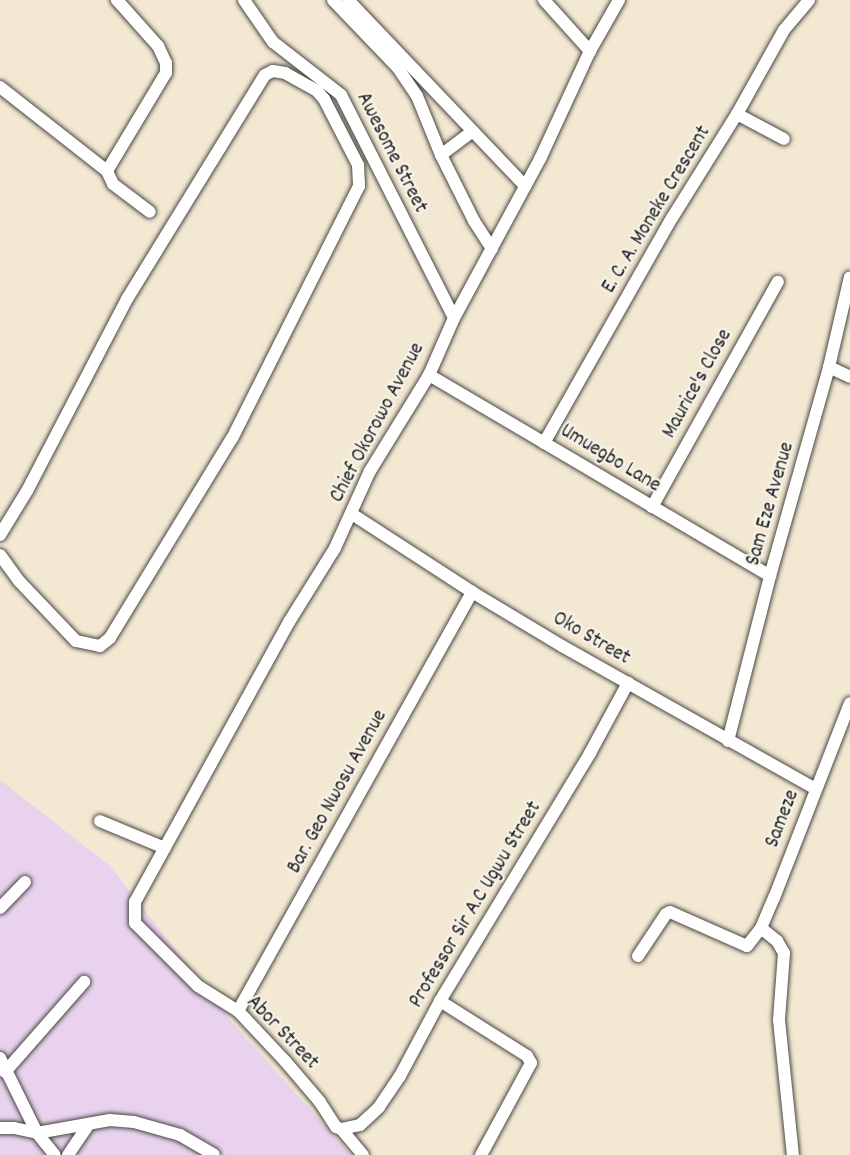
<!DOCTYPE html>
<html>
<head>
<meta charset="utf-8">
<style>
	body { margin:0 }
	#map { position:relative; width:850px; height:1155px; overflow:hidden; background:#f3e8d2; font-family:Dekko,sans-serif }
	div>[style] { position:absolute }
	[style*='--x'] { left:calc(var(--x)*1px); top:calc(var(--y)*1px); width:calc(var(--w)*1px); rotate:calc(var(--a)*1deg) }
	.built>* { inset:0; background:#e8d2ee }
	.roads { filter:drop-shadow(0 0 2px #494744) drop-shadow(0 0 2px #494744) }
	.street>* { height:12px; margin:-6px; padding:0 6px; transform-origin:6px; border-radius:6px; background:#fff }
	span { translate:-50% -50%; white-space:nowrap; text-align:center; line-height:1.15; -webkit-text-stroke:4.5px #f7f3e8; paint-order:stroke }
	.street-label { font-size:21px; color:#2b2b2b }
</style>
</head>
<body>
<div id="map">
	<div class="built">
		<div style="clip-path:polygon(0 780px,109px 865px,231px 1021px,351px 1155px,0 1155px)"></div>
	</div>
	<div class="roads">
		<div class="street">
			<div style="--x:244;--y:0;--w:51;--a:55.4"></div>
			<div style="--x:273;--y:42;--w:86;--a:37.9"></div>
			<div style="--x:341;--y:95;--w:250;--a:63.1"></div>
			<div style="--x:333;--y:0;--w:94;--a:46.3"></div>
			<div style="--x:398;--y:68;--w:34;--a:56"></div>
			<div style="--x:417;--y:96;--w:64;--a:67.9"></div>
			<div style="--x:441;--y:155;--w:74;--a:63.4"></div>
			<div style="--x:474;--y:221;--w:33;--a:57"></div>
			<div style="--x:348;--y:0;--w:257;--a:46.4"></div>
			<div style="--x:544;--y:0;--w:69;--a:48"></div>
			<div style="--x:0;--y:87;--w:136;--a:38.1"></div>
			<div style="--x:107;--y:171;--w:14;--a:65"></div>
			<div style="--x:113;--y:184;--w:46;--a:37.1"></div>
			<div style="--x:737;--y:114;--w:53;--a:28"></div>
			<div style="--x:441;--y:155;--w:39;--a:-37"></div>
			<div style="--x:107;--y:171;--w:114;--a:-59"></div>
			<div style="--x:166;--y:73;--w:10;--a:-90"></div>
			<div style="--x:166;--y:63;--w:19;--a:-115"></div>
			<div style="--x:158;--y:46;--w:62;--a:-131.7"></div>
			<div style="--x:829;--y:367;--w:23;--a:25"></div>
			<div style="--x:429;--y:375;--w:396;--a:30.5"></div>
			<div style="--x:544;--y:443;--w:259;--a:-60.4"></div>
			<div style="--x:672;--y:218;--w:123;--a:-58"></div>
			<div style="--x:737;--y:114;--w:96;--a:-60.8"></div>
			<div style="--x:784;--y:30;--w:39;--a:-50"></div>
			<div style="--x:652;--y:507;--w:258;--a:-60.8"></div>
			<div style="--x:352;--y:514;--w:143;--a:33"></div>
			<div style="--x:472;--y:592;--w:105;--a:31"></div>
			<div style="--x:562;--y:646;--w:291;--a:29.4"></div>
			<div style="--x:0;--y:535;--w:52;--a:-58.5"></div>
			<div style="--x:27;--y:491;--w:216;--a:-62.5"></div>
			<div style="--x:127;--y:299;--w:263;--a:-58.4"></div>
			<div style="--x:265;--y:75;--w:9;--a:-27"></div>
			<div style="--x:273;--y:71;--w:12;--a:9"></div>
			<div style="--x:285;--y:73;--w:37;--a:29"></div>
			<div style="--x:317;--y:91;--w:11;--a:49"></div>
			<div style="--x:324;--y:99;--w:74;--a:62.7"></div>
			<div style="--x:358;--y:165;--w:21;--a:87"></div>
			<div style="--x:359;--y:186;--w:282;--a:116.7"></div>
			<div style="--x:232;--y:438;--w:234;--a:121.4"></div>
			<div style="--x:110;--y:638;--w:13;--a:141"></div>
			<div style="--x:100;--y:646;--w:25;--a:-168"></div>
			<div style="--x:76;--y:641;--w:83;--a:-133.5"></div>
			<div style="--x:19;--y:581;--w:32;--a:-126"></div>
			<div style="--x:728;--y:741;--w:170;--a:-75.7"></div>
			<div style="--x:770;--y:576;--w:217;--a:-74.2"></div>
			<div style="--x:829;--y:367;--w:92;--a:-76.9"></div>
			<div style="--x:100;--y:821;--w:70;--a:22.6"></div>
			<div style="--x:0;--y:908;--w:36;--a:-46"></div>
			<div style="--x:761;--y:928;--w:21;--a:39"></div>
			<div style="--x:777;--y:941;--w:14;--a:60"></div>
			<div style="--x:784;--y:953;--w:67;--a:94.3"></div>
			<div style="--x:779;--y:1020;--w:136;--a:84.1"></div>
			<div style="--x:638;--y:956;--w:50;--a:-56.3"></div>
			<div style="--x:666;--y:914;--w:4;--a:-27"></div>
			<div style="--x:670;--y:912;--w:84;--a:23.8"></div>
			<div style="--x:747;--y:946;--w:23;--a:-52"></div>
			<div style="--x:761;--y:928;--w:33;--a:-67"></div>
			<div style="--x:774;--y:898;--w:209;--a:-68.7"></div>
			<div style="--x:440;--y:1001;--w:103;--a:32.3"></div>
			<div style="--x:527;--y:1056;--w:8;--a:60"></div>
			<div style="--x:531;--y:1063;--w:105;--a:118.5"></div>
			<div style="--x:238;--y:1011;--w:480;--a:-60.8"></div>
			<div style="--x:0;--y:1058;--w:84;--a:63.7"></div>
			<div style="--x:37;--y:1133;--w:28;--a:51"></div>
			<div style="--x:5;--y:1072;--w:120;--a:-48.7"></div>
			<div style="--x:0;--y:1128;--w:14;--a:0"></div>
			<div style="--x:14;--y:1128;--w:24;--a:12"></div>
			<div style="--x:37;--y:1133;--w:74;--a:-10.1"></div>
			<div style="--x:110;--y:1120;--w:24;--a:5"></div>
			<div style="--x:134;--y:1122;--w:48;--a:15.8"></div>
			<div style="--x:180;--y:1135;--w:39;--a:30"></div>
			<div style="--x:341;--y:1129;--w:19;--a:-12"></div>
			<div style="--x:360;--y:1125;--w:26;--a:-43"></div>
			<div style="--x:379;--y:1107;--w:37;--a:-56"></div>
			<div style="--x:400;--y:1076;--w:85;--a:-61.9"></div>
			<div style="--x:440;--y:1001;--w:290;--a:-58.8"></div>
			<div style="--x:590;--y:753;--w:80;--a:-61.5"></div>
			<div style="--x:68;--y:1155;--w:36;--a:-56"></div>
			<div style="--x:363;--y:1155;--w:34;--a:-130"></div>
			<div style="--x:341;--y:1129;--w:5;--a:-158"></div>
			<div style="--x:336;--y:1127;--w:30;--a:-123"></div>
			<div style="--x:320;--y:1102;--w:54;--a:-130.5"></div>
			<div style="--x:285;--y:1061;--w:69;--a:-133.2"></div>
			<div style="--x:238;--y:1011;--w:47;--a:-148"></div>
			<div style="--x:198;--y:986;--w:89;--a:-135"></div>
			<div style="--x:135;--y:923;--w:21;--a:-90"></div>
			<div style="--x:135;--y:902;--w:320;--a:-61.2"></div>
			<div style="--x:289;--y:622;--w:87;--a:-58.1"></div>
			<div style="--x:335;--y:548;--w:85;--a:-65.6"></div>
			<div style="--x:370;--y:471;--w:113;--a:-58.4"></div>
			<div style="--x:429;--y:375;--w:62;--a:-66.3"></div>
			<div style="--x:454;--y:318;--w:181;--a:-61.6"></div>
			<div style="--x:540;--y:159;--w:119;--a:-65.2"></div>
			<div style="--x:590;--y:51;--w:59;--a:-60.4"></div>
		</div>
	</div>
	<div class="street-label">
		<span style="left:391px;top:153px;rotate:63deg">Awesome Street</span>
		<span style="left:657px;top:210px;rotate:-59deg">E. C. A. Moneke Crescent</span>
		<span style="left:698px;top:384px;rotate:-61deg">Maurice's Close</span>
		<span style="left:378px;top:423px;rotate:-62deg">Chief Okorowo Avenue</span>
		<span style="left:610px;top:459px;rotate:31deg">Umuegbo Lane</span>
		<span style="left:771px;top:504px;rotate:-74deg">Sam Eze Avenue</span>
		<span style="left:591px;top:639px;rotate:30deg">Oko Street</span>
		<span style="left:338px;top:792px;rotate:-61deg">Bar. Geo Nwosu Avenue</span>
		<span style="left:783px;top:819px;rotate:-69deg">Sameze</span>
		<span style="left:476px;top:905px;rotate:-59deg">Professor Sir A.C Ugwu Street</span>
		<span style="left:282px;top:1033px;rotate:46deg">Abor Street</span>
	</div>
</div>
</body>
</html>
